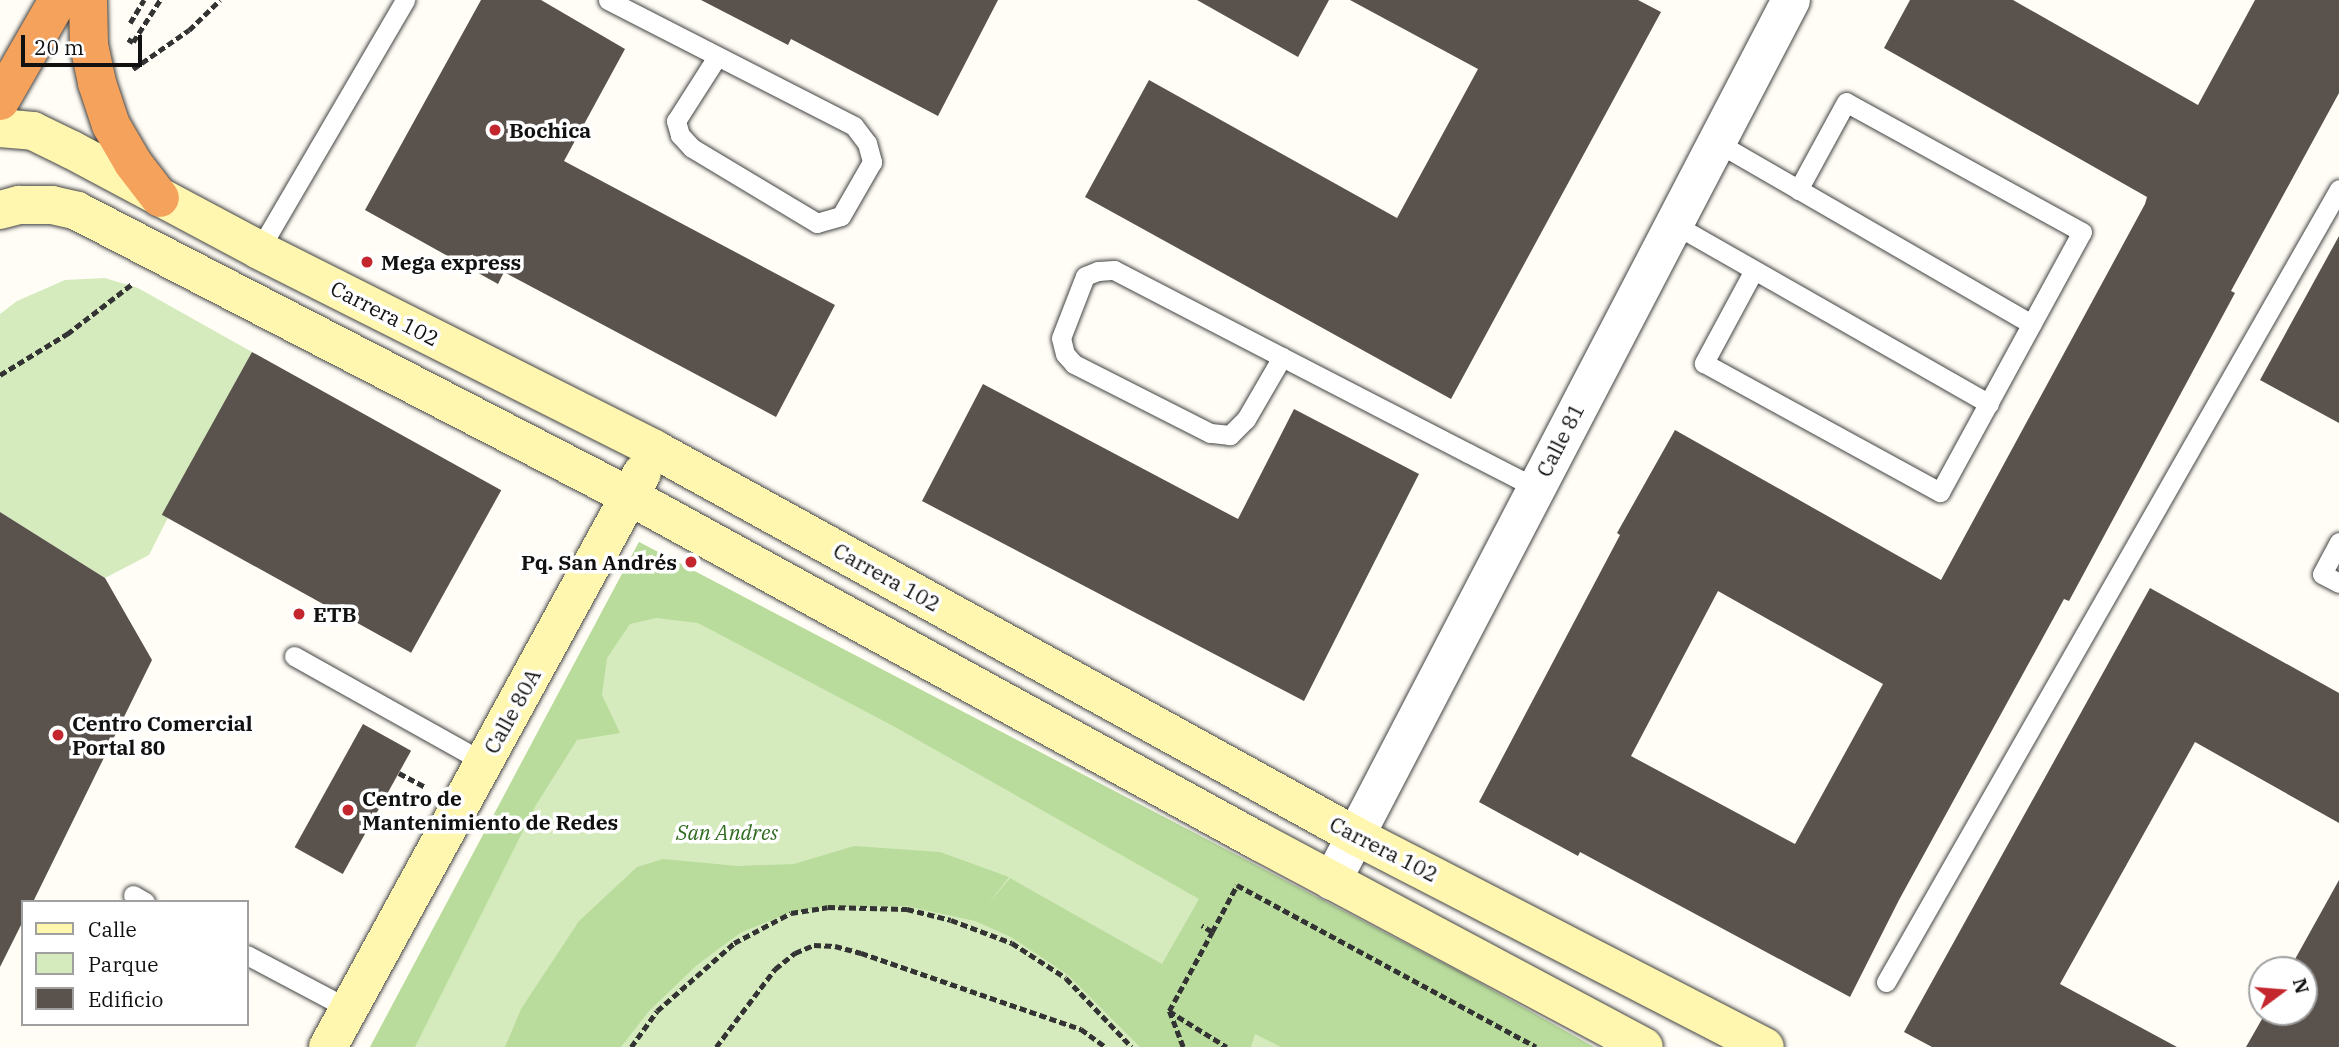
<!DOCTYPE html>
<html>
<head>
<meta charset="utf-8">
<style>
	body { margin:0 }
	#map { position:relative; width:2339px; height:1047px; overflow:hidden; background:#fffdf5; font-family:"IBM Plex Serif",serif }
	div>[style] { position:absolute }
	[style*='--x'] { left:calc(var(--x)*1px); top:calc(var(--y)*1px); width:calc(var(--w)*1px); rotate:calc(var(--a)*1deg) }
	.green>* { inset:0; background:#d5ebbd }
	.forest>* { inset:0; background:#b9dc9c }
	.building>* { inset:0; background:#5a524d; transform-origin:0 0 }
	.path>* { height:4.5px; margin-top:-2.25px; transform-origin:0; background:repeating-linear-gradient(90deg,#333 0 7px,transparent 0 10.5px) }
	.roads { filter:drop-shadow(0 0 2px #444) drop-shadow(0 0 2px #444) }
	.lane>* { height:19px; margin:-9.5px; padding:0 9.5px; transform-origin:9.5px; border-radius:9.5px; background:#fff }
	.street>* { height:38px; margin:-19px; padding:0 19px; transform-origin:19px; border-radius:19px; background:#fff }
	.secondary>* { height:38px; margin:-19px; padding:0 19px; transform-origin:19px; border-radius:19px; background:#fff6b0 }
	.highway>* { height:38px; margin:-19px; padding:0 19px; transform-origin:19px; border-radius:19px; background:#f5a25d }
	.dots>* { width:19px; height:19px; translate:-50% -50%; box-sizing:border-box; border:4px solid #fff; border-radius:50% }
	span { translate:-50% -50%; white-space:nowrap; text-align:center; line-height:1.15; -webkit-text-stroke:7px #fff; paint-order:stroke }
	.poi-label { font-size:21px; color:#111; font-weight:700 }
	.left { translate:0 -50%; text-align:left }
	.right { translate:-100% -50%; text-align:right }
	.street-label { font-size:21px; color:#111 }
	.park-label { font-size:21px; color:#2f6b1f; font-style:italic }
	.legend { position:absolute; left:21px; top:900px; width:228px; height:126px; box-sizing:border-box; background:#fff; border:2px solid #a0a0a0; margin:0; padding:9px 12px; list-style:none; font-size:21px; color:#111 }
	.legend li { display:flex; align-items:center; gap:14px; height:35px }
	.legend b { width:35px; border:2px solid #a0a0a0 }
	.north { position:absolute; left:2248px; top:956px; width:70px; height:70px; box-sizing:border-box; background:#fff; border:2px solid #a0a0a0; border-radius:50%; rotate:74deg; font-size:19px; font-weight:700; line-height:28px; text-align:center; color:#111 }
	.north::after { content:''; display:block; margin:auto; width:24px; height:32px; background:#c4262e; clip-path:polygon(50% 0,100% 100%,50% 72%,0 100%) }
	.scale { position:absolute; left:21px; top:35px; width:121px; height:32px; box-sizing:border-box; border:4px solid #111; border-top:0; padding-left:9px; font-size:21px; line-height:24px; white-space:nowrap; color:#111; -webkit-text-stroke:5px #fff; paint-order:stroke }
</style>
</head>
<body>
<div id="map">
	<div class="green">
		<div style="clip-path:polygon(105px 278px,138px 288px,252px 352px,149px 555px,105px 578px,0 512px,0 314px,17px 301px,65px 280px)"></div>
		<div style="clip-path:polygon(639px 542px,1462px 973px,1594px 1047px,370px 1047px)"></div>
	</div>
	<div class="forest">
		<div style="clip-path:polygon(639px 542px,1462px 973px,1594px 1047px,1281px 1047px,1255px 1034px,1251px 1047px,1140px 1047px,1068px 975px,1011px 937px,975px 921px,906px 906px,828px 907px,791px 912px,740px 933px,697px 965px,649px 1011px,621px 1047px,505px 1047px,521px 1009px,579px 921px,637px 867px,663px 859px,738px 866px,794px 864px,854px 846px,940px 852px,1009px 877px,986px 907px,1010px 878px,1162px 964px,1199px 899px,895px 727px,698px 623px,656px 618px,630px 624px,607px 658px,602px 695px,620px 733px,577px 740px,536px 805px,415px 1047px,370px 1047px)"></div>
	</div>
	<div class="building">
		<div style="clip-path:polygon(481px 0,541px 0,625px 49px,564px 161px,835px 305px,776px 417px,504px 272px,498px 284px,365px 210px)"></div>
		<div style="clip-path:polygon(701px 0,998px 0,938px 116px,791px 39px,788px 45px)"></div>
		<div style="clip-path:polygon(1197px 0,1329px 0,1298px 57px)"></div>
		<div style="clip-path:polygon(1350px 0,1638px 0,1661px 12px,1451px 399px,1085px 197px,1149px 80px,1397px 218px,1478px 69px)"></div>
		<div style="clip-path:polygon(evenodd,1910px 0,2013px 0,2198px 105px,2255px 0,2339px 0,2339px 93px,2231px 291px,2235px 293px,2069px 601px,2064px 599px,1899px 900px,1850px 997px,1580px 852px,1578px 856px,1479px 802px,1620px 535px,1617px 533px,1675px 430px,1941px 580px,2145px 204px,2147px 197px,1884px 48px,1910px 0,1718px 591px,1883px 684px,1795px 844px,1631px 756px,1718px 591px)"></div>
		<div style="clip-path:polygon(2339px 236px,2339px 423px,2260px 380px)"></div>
		<div style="left:252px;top:352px;width:285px;height:186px;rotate:29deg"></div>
		<div style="clip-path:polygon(983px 384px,1238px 519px,1294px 409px,1419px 474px,1304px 701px,922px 501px)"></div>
		<div style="clip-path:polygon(0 512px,105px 578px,152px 660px,33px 902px,23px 902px,23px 921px,0 967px)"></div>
		<div style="clip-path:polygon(2150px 588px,2339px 693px,2339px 823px,2195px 742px,2060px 984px,2177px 1047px,1932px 1047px,1904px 1032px)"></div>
		<div style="left:363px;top:724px;width:55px;height:141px;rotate:29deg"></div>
		<div style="clip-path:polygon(2339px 880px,2339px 1047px,2246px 1047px,2266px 1012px,2304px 1012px,2304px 970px,2289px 970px)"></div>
	</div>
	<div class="path">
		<div style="--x:130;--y:23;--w:27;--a:-59"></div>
		<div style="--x:128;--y:39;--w:6;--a:31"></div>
		<div style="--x:133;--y:42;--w:50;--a:-57.3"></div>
		<div style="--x:133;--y:69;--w:68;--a:-34.9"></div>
		<div style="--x:189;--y:30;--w:43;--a:-44.1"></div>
		<div style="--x:0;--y:375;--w:79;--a:-31.5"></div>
		<div style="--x:67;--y:334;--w:82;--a:-37.6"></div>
		<div style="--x:399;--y:773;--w:30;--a:28"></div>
		<div style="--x:1212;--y:932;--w:53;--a:-62"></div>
		<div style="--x:1237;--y:885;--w:340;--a:28.4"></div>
		<div style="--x:1169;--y:1011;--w:68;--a:31.8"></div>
		<div style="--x:631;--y:1047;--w:44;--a:-54.2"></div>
		<div style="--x:657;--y:1011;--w:103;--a:-41.4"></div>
		<div style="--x:734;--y:943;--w:64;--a:-27.8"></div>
		<div style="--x:791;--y:913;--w:37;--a:-9"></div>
		<div style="--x:828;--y:907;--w:79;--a:1.5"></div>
		<div style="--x:907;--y:909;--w:45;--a:14"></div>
		<div style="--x:951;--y:920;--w:65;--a:20.7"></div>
		<div style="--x:1012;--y:943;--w:64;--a:32.9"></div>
		<div style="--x:1066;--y:978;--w:95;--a:46.3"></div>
		<div style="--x:716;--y:1047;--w:98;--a:-52.9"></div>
		<div style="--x:775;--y:969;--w:26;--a:-39"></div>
		<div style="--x:795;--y:953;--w:21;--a:-23"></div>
		<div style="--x:814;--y:945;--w:21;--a:3"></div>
		<div style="--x:835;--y:946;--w:27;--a:15"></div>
		<div style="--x:861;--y:953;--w:233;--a:19.1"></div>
		<div style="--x:1081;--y:1029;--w:31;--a:36"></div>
		<div style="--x:1183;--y:1047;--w:39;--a:-111"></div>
		<div style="--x:1169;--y:1011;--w:90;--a:-61.4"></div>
		<div style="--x:1212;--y:932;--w:12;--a:-149"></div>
	</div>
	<div class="roads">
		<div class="lane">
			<div style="--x:608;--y:0;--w:276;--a:27.1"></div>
			<div style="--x:854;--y:126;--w:21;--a:53"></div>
			<div style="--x:867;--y:143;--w:20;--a:75"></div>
			<div style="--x:872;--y:162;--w:62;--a:119.9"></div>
			<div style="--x:841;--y:216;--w:25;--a:164"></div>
			<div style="--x:817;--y:223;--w:146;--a:-149"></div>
			<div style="--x:692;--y:148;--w:18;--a:-133"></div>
			<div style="--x:680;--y:135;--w:15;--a:-106"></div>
			<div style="--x:676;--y:121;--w:76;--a:-57.4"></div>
			<div style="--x:1718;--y:143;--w:362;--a:30"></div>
			<div style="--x:1672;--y:223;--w:365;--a:29.7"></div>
			<div style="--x:259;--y:250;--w:290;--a:-59.7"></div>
			<div style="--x:1754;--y:270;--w:106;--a:118.3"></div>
			<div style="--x:1704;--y:363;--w:269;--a:28.7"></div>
			<div style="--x:1940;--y:492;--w:296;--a:-61.4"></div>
			<div style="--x:2082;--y:232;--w:269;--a:-151.2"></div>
			<div style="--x:1846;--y:102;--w:100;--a:118.6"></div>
			<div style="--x:1282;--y:357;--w:72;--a:120.1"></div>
			<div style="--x:1246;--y:419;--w:23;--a:135"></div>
			<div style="--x:1230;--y:435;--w:20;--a:-174"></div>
			<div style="--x:1210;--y:433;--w:153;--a:-153.1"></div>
			<div style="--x:1074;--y:364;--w:13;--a:-132"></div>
			<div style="--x:1065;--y:354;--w:16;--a:-104"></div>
			<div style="--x:1061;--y:338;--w:66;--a:-68.8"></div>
			<div style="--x:1085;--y:276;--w:14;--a:-21"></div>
			<div style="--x:1098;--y:271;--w:16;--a:-4"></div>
			<div style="--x:1114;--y:270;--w:189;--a:27.4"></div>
			<div style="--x:1282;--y:357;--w:209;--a:27.3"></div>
			<div style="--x:1468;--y:453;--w:76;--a:27.2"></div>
			<div style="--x:2339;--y:542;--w:36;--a:118"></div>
			<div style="--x:2322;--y:574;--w:19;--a:28"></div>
			<div style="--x:294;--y:656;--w:218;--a:29.2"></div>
			<div style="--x:133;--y:895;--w:14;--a:30"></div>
			<div style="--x:247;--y:955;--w:115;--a:27.9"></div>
			<div style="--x:1886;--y:982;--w:913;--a:-60.26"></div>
		</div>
		<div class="street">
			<div style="--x:1332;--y:881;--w:993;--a:-62.48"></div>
		</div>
		<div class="secondary">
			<div style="--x:0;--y:128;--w:33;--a:5"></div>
			<div style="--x:33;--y:131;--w:43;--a:26"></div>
			<div style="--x:72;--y:150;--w:212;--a:28.1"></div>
			<div style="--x:259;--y:250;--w:442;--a:26.7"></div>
			<div style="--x:654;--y:449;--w:802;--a:28.87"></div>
			<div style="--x:1356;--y:836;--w:460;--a:27.3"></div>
			<div style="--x:0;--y:210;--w:20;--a:-15"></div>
			<div style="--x:19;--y:205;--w:33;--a:0"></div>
			<div style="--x:52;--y:205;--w:26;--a:13"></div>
			<div style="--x:77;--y:211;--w:621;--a:27.31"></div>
			<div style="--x:629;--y:496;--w:720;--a:28.74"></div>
			<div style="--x:1260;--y:842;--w:435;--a:28.1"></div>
			<div style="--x:328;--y:1047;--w:654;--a:-61.32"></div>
		</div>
		<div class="highway">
			<div style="--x:88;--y:0;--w:45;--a:88.7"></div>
			<div style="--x:89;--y:45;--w:39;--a:78"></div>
			<div style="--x:97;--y:83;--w:44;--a:71.6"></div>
			<div style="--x:111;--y:125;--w:44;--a:59.9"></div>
			<div style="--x:133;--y:163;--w:44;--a:52.4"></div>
			<div style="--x:0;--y:101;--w:116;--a:-60.1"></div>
		</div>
	</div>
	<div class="dots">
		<div style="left:495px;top:130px;background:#c4262e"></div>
		<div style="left:367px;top:262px;background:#c4262e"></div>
		<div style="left:691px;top:562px;background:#c4262e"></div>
		<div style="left:299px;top:614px;background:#c4262e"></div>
		<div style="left:58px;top:735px;background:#c4262e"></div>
		<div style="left:348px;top:810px;background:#c4262e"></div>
	</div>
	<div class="poi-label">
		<span class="left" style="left:509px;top:130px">Bochica</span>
		<span class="left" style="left:381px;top:262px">Mega express</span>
		<span class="right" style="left:677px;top:562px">Pq. San Andrés</span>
		<span class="left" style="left:313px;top:614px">ETB</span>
		<span class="left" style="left:72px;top:735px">Centro Comercial<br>Portal 80</span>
		<span class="left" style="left:362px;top:810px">Centro de<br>Mantenimiento de Redes</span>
	</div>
	<div class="street-label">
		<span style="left:385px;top:313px;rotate:27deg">Carrera 102</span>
		<span style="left:1560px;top:440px;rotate:-63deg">Calle 81</span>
		<span style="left:887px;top:577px;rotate:29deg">Carrera 102</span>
		<span style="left:512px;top:711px;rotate:-61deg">Calle 80A</span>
		<span style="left:1384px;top:849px;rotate:27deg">Carrera 102</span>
	</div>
	<div class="park-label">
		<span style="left:727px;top:832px">San Andres</span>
	</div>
	<ul class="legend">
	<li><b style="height:9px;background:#fff6b0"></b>Calle</li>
	<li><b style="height:19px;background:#d5ebbd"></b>Parque</li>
	<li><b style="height:19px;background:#5a524d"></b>Edificio</li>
	</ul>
	<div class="north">N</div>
	<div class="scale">20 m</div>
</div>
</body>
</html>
